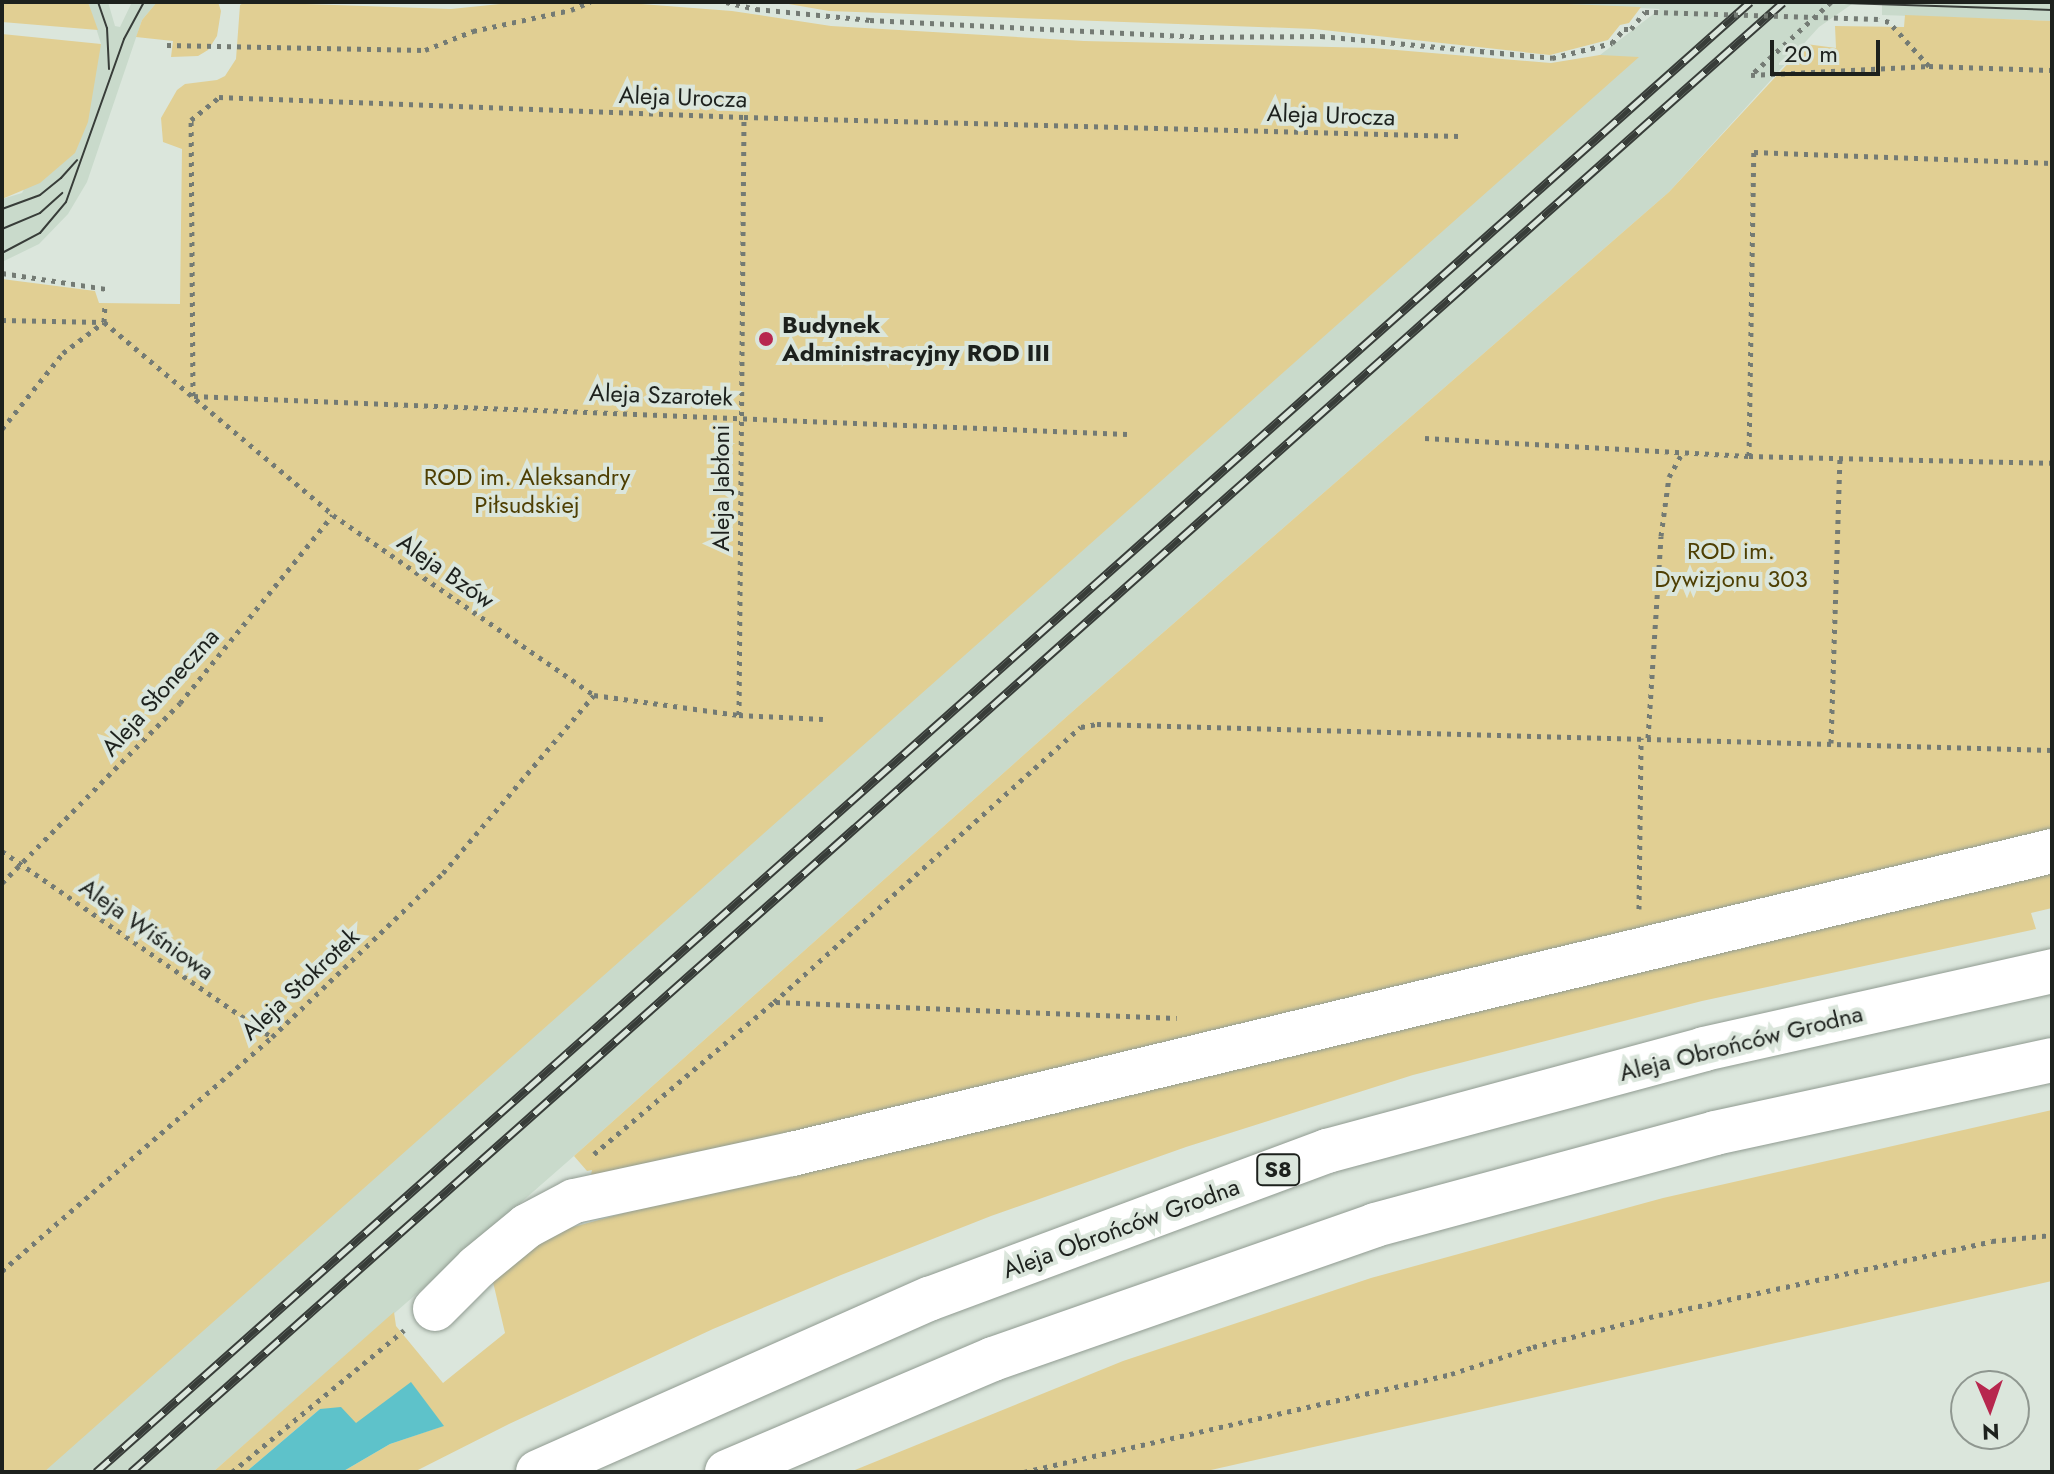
<!DOCTYPE html>
<html>
<head>
<meta charset="utf-8">
<style>
	body { margin:0 }
	#map { position:relative; width:2054px; height:1474px; overflow:hidden; background:#dbe6dc; font-family:Jost,sans-serif }
	div>[style] { position:absolute }
	[style*='--x'] { left:calc(var(--x)*1px); top:calc(var(--y)*1px); width:calc(var(--w)*1px); rotate:calc(var(--a)*1deg) }
	.built>* { inset:0; background:#c9dacb }
	.green>* { inset:0; background:#e1cf93 }
	.water>* { inset:0; background:#5ec2ca }
	.path>* { height:5px; margin-top:-2.5px; transform-origin:0; background:repeating-linear-gradient(90deg,#747b74 0 4px,transparent 0 10px) }
	.roads { filter:drop-shadow(0 0 2px #909b91) drop-shadow(0 0 2px #909b91) }
	.minor>* { height:44px; margin:-22px; padding:0 22px; transform-origin:22px; border-radius:22px; background:#fff }
	.highway>* { height:44px; margin:-22px; padding:0 22px; transform-origin:22px; border-radius:22px; background:#fff }
	.tram>* { height:2px; margin:-1px; padding:0 1px; transform-origin:1px; border-radius:1px; background:#383d39 }
	.rail>* { height:9px; margin-top:-4.5px; transform-origin:0; background:repeating-linear-gradient(90deg,#dbe6dc 0 18px,#383d39 0 36px); box-sizing:border-box; border-block:2px solid #383d39 }
	.path-bridge>* { height:5px; margin-top:-2.5px; transform-origin:0; background:repeating-linear-gradient(90deg,#747b74 0 4px,transparent 0 10px) }
	.dots>* { width:22px; height:22px; translate:-50% -50%; box-sizing:border-box; border:4px solid #dbe6dc; border-radius:50% }
	span { translate:-50% -50%; white-space:nowrap; text-align:center; line-height:1.15; -webkit-text-stroke:8px #dbe6dc; paint-order:stroke }
	.shield-label span { padding:2px 6px; background:#dbe6dc; border:2px solid; border-radius:6px; -webkit-text-stroke-width:0 }
	.shield-label { font-size:22px; color:#1d211d; font-weight:700 }
	.street-label { font-size:24px; color:#1d211d }
	.poi-label { font-size:24px; color:#1d211d; font-weight:700 }
	.left { translate:0 -50%; text-align:left }
	.park-label { font-size:24px; color:#4e3f03 }
	.frame { position:absolute; inset:0; border:4px solid #1d211d; pointer-events:none }
	.north { position:absolute; left:1950px; top:1370px; width:80px; height:80px; box-sizing:border-box; background:#dbe6dc; border:2px solid #8f9790; border-radius:50%; rotate:178deg; font-size:22px; font-weight:700; line-height:32px; text-align:center; color:#1d211d }
	.north::after { content:''; display:block; margin:auto; width:28px; height:36px; background:#b7274e; clip-path:polygon(50% 0,100% 100%,50% 72%,0 100%) }
	.scale { position:absolute; left:1770px; top:40px; width:110px; height:36px; box-sizing:border-box; border:4px solid #1d211d; border-top:0; padding-left:10px; font-size:24px; line-height:28px; white-space:nowrap; color:#1d211d; -webkit-text-stroke:6px #dbe6dc; paint-order:stroke }
</style>
</head>
<body>
<div id="map">
	<div class="built">
		<div style="clip-path:polygon(88px 2px,108px 2px,115px 26px,120px 27px,132px 2px,157px 2px,142px 20px,87px 182px,68px 214px,39px 244px,2px 262px,2px 199px,22px 193px,101px 44px)"></div>
		<div style="clip-path:polygon(1517px 2px,1855px 2px,1819px 27px,1669px 192px,1073px 711px,574px 1156px,213px 1472px,9px 1472px,1508px 96px,1600px 55px,1660px 9px)"></div>
		<div style="clip-path:polygon(1882px 2px,2052px 2px,2052px 21px,1882px 15px)"></div>
	</div>
	<div class="green">
		<div style="clip-path:polygon(2px 2px,88px 2px,98px 30px,2px 22px)"></div>
		<div style="clip-path:polygon(157px 2px,218px 2px,221px 11px,217px 36px,208px 50px,198px 56px,171px 57px,173px 41px,136px 37px,142px 20px)"></div>
		<div style="clip-path:polygon(245px 2px,451px 9px,521px 2px,615px 2px,732px 11px,831px 26px,1084px 41px,1373px 48px,1551px 63px,1600px 55px,1639px 57px,44px 1472px,2px 1472px,2px 279px,95px 291px,99px 303px,180px 304px,182px 149px,163px 142px,161px 118px,177px 90px,185px 84px,217px 80px,225px 76px,236px 59px,240px 5px)"></div>
		<div style="clip-path:polygon(777px 2px,1517px 2px,1641px 7px,1629px 23px,1620px 25px,1608px 40px,1550px 55px,1314px 29px,829px 11px)"></div>
		<div style="clip-path:polygon(1905px 15px,2052px 21px,2052px 837px,590px 1179px,592px 1170px,587px 1171px,574px 1156px,1073px 711px,1669px 192px,1806px 44px,1836px 48px,1835px 26px,1904px 27px)"></div>
		<div style="clip-path:polygon(2px 34px,101px 44px,88px 122px,75px 153px,40px 183px,2px 199px)"></div>
		<div style="clip-path:polygon(2052px 862px,2052px 908px,2031px 913px,2036px 929px,1702px 1001px,1413px 1075px,1186px 1147px,991px 1216px,841px 1275px,713px 1329px,509px 1424px,414px 1472px,342px 1472px,390px 1444px,443px 1426px,411px 1383px,356px 1424px,320px 1409px,246px 1472px,213px 1472px,394px 1312px,396px 1326px,443px 1383px,505px 1333px,493px 1282px,544px 1235px,741px 1181px,1792px 936px,1802px 926px)"></div>
		<div style="clip-path:polygon(2052px 1110px,2052px 1281px,1202px 1472px,850px 1472px,1123px 1361px,1371px 1278px,1663px 1198px)"></div>
	</div>
	<div class="water">
		<div style="clip-path:polygon(411px 1382px,444px 1426px,390px 1444px,342px 1472px,246px 1472px,320px 1409px,341px 1407px,356px 1423px)"></div>
	</div>
	<div class="path">
		<div style="--x:726;--y:2;--w:31;--a:13"></div>
		<div style="--x:756;--y:9;--w:115;--a:5.5"></div>
		<div style="--x:870;--y:20;--w:330;--a:2.9"></div>
		<div style="--x:1200;--y:37;--w:121;--a:-0.5"></div>
		<div style="--x:1321;--y:36;--w:232;--a:5.4"></div>
		<div style="--x:1552;--y:58;--w:62;--a:-14"></div>
		<div style="--x:1612;--y:43;--w:18;--a:-49"></div>
		<div style="--x:1624;--y:29;--w:7;--a:0"></div>
		<div style="--x:1631;--y:29;--w:22;--a:-51"></div>
		<div style="--x:1645;--y:12;--w:9;--a:0"></div>
		<div style="--x:1831;--y:2;--w:108;--a:137.6"></div>
		<div style="--x:1751;--y:75;--w:178;--a:-2.9"></div>
		<div style="--x:1929;--y:66;--w:59;--a:-132.3"></div>
		<div style="--x:1889;--y:22;--w:10;--a:-163"></div>
		<div style="--x:167;--y:45;--w:258;--a:1.1"></div>
		<div style="--x:425;--y:50;--w:52;--a:-21.6"></div>
		<div style="--x:473;--y:31;--w:100;--a:-12.1"></div>
		<div style="--x:571;--y:10;--w:21;--a:-23"></div>
		<div style="--x:1929;--y:66;--w:123;--a:1.9"></div>
		<div style="--x:2;--y:273;--w:105;--a:8.7"></div>
		<div style="--x:2;--y:320;--w:101;--a:1.1"></div>
		<div style="--x:104;--y:322;--w:299;--a:40.1"></div>
		<div style="--x:333;--y:515;--w:317;--a:34.6"></div>
		<div style="--x:594;--y:695;--w:146;--a:7.9"></div>
		<div style="--x:739;--y:715;--w:84;--a:2.7"></div>
		<div style="--x:104;--y:322;--w:19;--a:-87"></div>
		<div style="--x:2;--y:429;--w:97;--a:-51.2"></div>
		<div style="--x:63;--y:353;--w:51;--a:-37.1"></div>
		<div style="--x:1127;--y:434;--w:935;--a:-177.67"></div>
		<div style="--x:193;--y:396;--w:276;--a:-90.4"></div>
		<div style="--x:191;--y:120;--w:36;--a:-39"></div>
		<div style="--x:219;--y:97;--w:525;--a:2.18"></div>
		<div style="--x:744;--y:117;--w:715;--a:1.52"></div>
		<div style="--x:1425;--y:438;--w:324;--a:3.2"></div>
		<div style="--x:1749;--y:456;--w:303;--a:1.3"></div>
		<div style="--x:1749;--y:456;--w:304;--a:-89.1"></div>
		<div style="--x:1754;--y:152;--w:298;--a:2.1"></div>
		<div style="--x:739;--y:715;--w:598;--a:-89.52"></div>
		<div style="--x:1648;--y:738;--w:202;--a:-86.3"></div>
		<div style="--x:1661;--y:536;--w:60;--a:-82.3"></div>
		<div style="--x:1669;--y:477;--w:29;--a:-61"></div>
		<div style="--x:1831;--y:743;--w:287;--a:-88.2"></div>
		<div style="--x:2;--y:851;--w:328;--a:34.6"></div>
		<div style="--x:2;--y:883;--w:253;--a:-45.3"></div>
		<div style="--x:180;--y:703;--w:242;--a:-50.9"></div>
		<div style="--x:1639;--y:909;--w:171;--a:-89.3"></div>
		<div style="--x:776;--y:1002;--w:401;--a:2.3"></div>
		<div style="--x:594;--y:1154;--w:236;--a:-40.2"></div>
		<div style="--x:774;--y:1002;--w:412;--a:-41.9"></div>
		<div style="--x:1081;--y:727;--w:16;--a:-11"></div>
		<div style="--x:1097;--y:724;--w:955;--a:1.56"></div>
		<div style="--x:2;--y:1271;--w:357;--a:-40.9"></div>
		<div style="--x:272;--y:1037;--w:237;--a:-43.8"></div>
		<div style="--x:443;--y:873;--w:233;--a:-49.7"></div>
		<div style="--x:232;--y:1472;--w:223;--a:-39.5"></div>
		<div style="--x:1024;--y:1472;--w:438;--a:-12.9"></div>
		<div style="--x:1451;--y:1374;--w:86;--a:-18.2"></div>
		<div style="--x:1533;--y:1347;--w:130;--a:-14.3"></div>
		<div style="--x:1659;--y:1315;--w:341;--a:-12.5"></div>
		<div style="--x:1992;--y:1241;--w:60;--a:-5.7"></div>
	</div>
	<div class="roads">
		<div class="minor">
			<div style="--x:435;--y:1309;--w:59;--a:-45"></div>
			<div style="--x:477;--y:1267;--w:65;--a:-39.4"></div>
			<div style="--x:527;--y:1226;--w:53;--a:-28"></div>
			<div style="--x:574;--y:1201;--w:223;--a:-12.2"></div>
			<div style="--x:792;--y:1154;--w:1296;--a:-13.52"></div>
		</div>
		<div class="highway">
			<div style="--x:538;--y:1472;--w:428;--a:-23.9"></div>
			<div style="--x:929;--y:1299;--w:425;--a:-20.4"></div>
			<div style="--x:1327;--y:1151;--w:391;--a:-15.1"></div>
			<div style="--x:1704;--y:1049;--w:357;--a:-12.6"></div>
			<div style="--x:727;--y:1472;--w:289;--a:-23"></div>
			<div style="--x:993;--y:1359;--w:405;--a:-19.3"></div>
			<div style="--x:1375;--y:1225;--w:352;--a:-15.1"></div>
			<div style="--x:1715;--y:1133;--w:345;--a:-12.2"></div>
		</div>
	</div>
	<div class="tram">
		<div style="--x:98;--y:2;--w:28;--a:71"></div>
		<div style="--x:107;--y:28;--w:41;--a:87.2"></div>
		<div style="--x:1814;--y:2;--w:238;--a:1.9"></div>
		<div style="--x:2;--y:209;--w:40;--a:-20.2"></div>
		<div style="--x:40;--y:195;--w:27;--a:-39"></div>
		<div style="--x:61;--y:178;--w:24;--a:-48"></div>
		<div style="--x:2;--y:229;--w:41;--a:-22.8"></div>
		<div style="--x:40;--y:213;--w:30;--a:-42"></div>
		<div style="--x:2;--y:253;--w:43;--a:-27.8"></div>
		<div style="--x:40;--y:233;--w:40;--a:-50"></div>
		<div style="--x:66;--y:202;--w:173;--a:-70.4"></div>
		<div style="--x:124;--y:39;--w:42;--a:-61.6"></div>
	</div>
	<div class="rail">
		<div style="--x:96;--y:1472;--w:2213;--a:-41.63"></div>
		<div style="--x:131;--y:1472;--w:2211;--a:-41.66"></div>
	</div>
	<div class="path-bridge">
		<div style="--x:1654;--y:12;--w:225;--a:1.8"></div>
	</div>
	<div class="dots">
		<div style="left:766px;top:339px;background:#b7274e"></div>
	</div>
	<div class="shield-label">
		<span style="left:1278px;top:1170px">S8</span>
	</div>
	<div class="street-label">
		<span style="left:683px;top:97px;rotate:2deg">Aleja Urocza</span>
		<span style="left:1331px;top:115px;rotate:2deg">Aleja Urocza</span>
		<span style="left:661px;top:395px;rotate:2deg">Aleja Szarotek</span>
		<span style="left:721px;top:488px;rotate:-90deg">Aleja Jabłoni</span>
		<span style="left:446px;top:571px;rotate:35deg">Aleja Bzów</span>
		<span style="left:160px;top:692px;rotate:-48deg">Aleja Słoneczna</span>
		<span style="left:147px;top:929px;rotate:35deg">Aleja Wiśniowa</span>
		<span style="left:300px;top:984px;rotate:-43deg">Aleja Stokrotek</span>
		<span style="left:1741px;top:1043px;rotate:-14deg">Aleja Obrońców Grodna</span>
		<span style="left:1121px;top:1228px;rotate:-20deg">Aleja Obrońców Grodna</span>
	</div>
	<div class="poi-label">
		<span class="left" style="left:782px;top:339px">Budynek<br>Administracyjny ROD III</span>
	</div>
	<div class="park-label">
		<span style="left:527px;top:491px">ROD im. Aleksandry<br>Piłsudskiej</span>
		<span style="left:1731px;top:565px">ROD im.<br>Dywizjonu 303</span>
	</div>
	<div class="frame"></div>
	<div class="north">N</div>
	<div class="scale">20 m</div>
</div>
</body>
</html>
